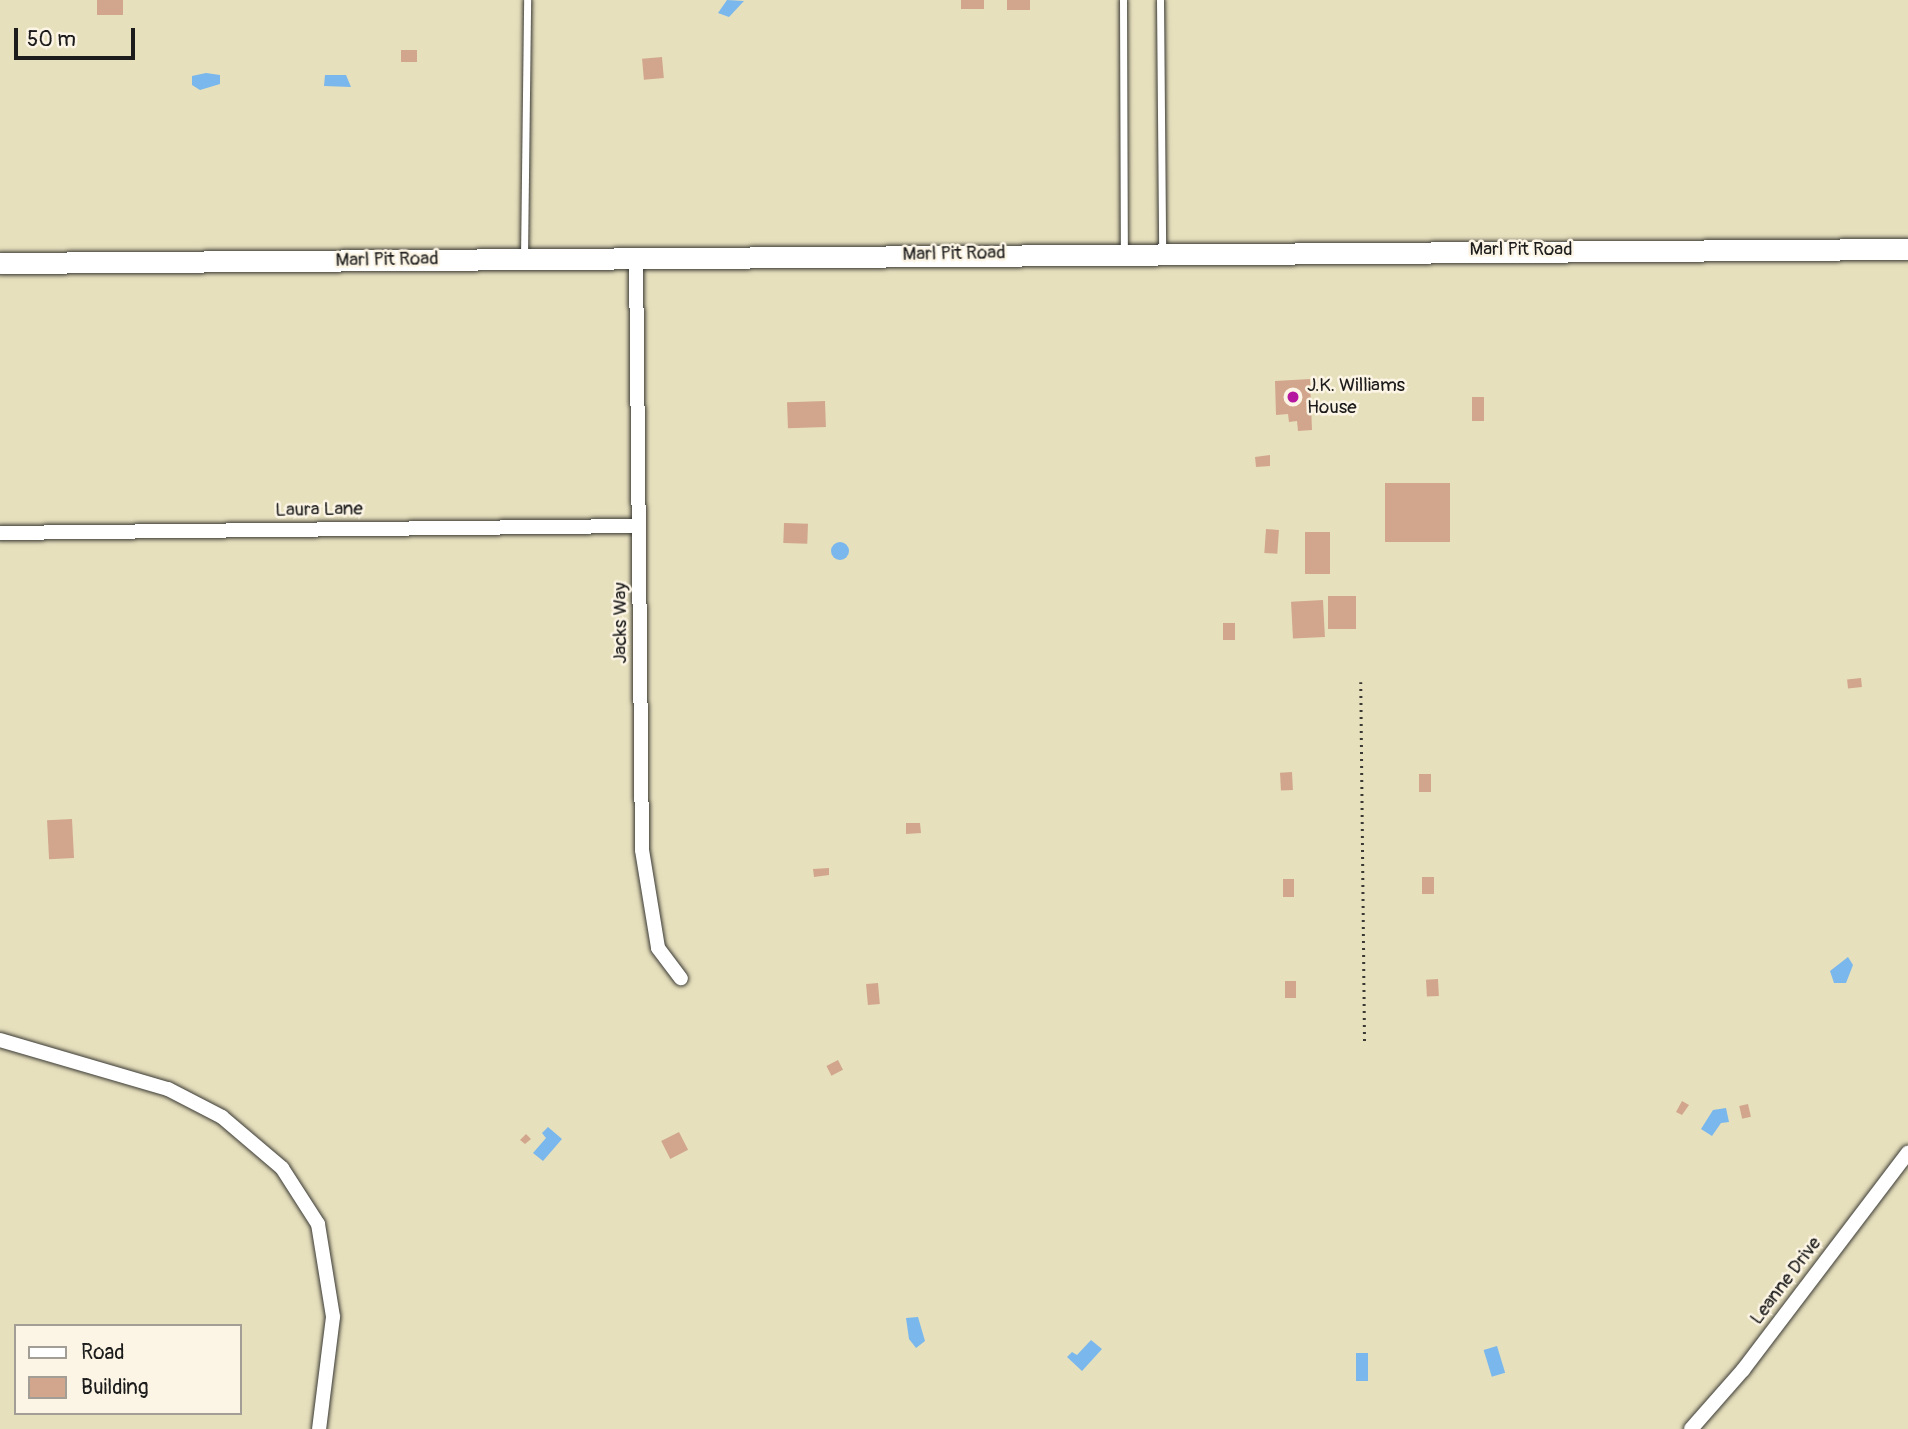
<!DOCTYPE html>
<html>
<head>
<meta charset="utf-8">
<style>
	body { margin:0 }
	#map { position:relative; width:1908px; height:1429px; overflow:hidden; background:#e7e0bd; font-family:Pangolin,sans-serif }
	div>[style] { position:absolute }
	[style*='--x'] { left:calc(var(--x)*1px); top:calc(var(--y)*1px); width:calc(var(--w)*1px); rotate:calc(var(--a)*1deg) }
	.water>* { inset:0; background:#79b7ec; transform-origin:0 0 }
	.round { border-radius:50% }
	.building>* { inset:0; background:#d1a68c; transform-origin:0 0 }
	.path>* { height:2.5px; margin-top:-1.25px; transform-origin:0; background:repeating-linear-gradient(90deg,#3a3934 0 2px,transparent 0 7px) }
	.roads { filter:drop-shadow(0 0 2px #3a3934) drop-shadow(0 0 2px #3a3934) }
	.lane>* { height:7px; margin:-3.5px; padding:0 3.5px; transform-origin:3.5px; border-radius:3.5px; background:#fff }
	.street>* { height:14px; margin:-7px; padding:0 7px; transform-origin:7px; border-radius:7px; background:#fff }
	.secondary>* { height:21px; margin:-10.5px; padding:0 10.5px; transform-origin:10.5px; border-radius:10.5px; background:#fff }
	.dots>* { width:19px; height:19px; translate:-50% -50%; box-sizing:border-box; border:4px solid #fcf5e5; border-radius:50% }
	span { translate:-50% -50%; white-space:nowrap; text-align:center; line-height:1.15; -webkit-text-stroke:5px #fcf5e5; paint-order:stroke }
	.street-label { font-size:19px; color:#1c1c1c }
	.poi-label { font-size:19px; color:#1c1c1c }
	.left { translate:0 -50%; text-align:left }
	.legend { position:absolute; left:14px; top:1324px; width:228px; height:91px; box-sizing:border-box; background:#fcf5e5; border:2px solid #a29e95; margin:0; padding:9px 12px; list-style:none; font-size:21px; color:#1c1c1c }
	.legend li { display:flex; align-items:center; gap:14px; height:35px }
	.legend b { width:35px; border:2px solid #a29e95 }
	.scale { position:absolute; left:14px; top:28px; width:121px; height:32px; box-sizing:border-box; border:4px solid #1c1c1c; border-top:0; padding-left:9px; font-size:21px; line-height:24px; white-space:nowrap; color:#1c1c1c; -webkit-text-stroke:5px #fcf5e5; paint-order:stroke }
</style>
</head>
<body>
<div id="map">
	<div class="water">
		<div style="clip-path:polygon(727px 0,744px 1px,729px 17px,718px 13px)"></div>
		<div style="clip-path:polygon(206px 73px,220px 75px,220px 84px,200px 90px,192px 85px,192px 76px)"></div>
		<div style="clip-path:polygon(325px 75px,346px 75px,351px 87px,324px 86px)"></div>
		<div class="round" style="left:831px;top:542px;width:18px;height:18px"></div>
		<div style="clip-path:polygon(1848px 957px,1853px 965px,1846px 983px,1834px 983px,1830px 971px)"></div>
		<div style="clip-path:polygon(1726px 1108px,1729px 1122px,1721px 1123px,1712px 1136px,1701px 1129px,1713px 1110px)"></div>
		<div style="clip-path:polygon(548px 1127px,562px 1139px,543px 1161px,533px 1153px,546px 1138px,542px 1133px)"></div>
		<div style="clip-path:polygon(918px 1317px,925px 1341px,916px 1348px,909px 1339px,906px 1318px)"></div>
		<div style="clip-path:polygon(1091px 1340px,1102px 1349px,1082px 1371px,1067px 1357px,1072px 1352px,1077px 1355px)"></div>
		<div style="left:1497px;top:1346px;width:28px;height:14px;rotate:73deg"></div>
		<div style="left:1356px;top:1353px;width:12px;height:28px"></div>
	</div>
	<div class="building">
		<div style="left:97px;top:0;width:26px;height:15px"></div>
		<div style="left:961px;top:0;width:23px;height:9px"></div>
		<div style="left:1007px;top:0;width:23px;height:10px"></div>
		<div style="left:401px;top:50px;width:16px;height:12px"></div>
		<div style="left:662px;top:57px;width:21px;height:20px;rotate:85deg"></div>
		<div style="clip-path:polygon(1310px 379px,1312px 430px,1298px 431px,1297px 421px,1289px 422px,1288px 414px,1276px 415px,1275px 381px)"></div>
		<div style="left:1472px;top:397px;width:12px;height:24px"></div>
		<div style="left:825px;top:401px;width:26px;height:38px;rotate:88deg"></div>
		<div style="clip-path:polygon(1270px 455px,1270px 466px,1256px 467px,1255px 457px)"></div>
		<div style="left:1385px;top:483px;width:65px;height:59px"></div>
		<div style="left:784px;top:523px;width:24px;height:20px;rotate:2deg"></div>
		<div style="left:1266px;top:529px;width:13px;height:24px;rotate:4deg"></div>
		<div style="left:1330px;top:532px;width:42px;height:25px;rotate:90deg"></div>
		<div style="left:1328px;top:596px;width:28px;height:33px"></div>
		<div style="left:1323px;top:600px;width:37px;height:32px;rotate:87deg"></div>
		<div style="left:1223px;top:623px;width:12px;height:17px"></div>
		<div style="left:1861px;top:678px;width:9px;height:14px;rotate:84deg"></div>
		<div style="left:1292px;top:772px;width:18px;height:12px;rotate:87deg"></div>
		<div style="left:1419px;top:774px;width:12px;height:18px"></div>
		<div style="left:72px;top:819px;width:39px;height:25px;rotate:87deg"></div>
		<div style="clip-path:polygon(906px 823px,920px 823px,921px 833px,906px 834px)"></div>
		<div style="clip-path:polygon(829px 868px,829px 875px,814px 877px,813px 869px)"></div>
		<div style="left:1422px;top:877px;width:12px;height:17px"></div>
		<div style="left:1283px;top:879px;width:11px;height:18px"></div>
		<div style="left:1438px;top:979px;width:17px;height:12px;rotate:87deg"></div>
		<div style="left:1285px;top:981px;width:11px;height:17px"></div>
		<div style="left:878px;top:983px;width:21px;height:12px;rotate:85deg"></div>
		<div style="left:838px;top:1060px;width:11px;height:13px;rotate:63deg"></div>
		<div style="clip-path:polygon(1682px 1101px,1689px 1105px,1682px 1115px,1676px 1112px)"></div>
		<div style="left:1748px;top:1104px;width:13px;height:9px;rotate:77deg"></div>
		<div style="left:679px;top:1132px;width:20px;height:20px;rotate:63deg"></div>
		<div style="clip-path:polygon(526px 1134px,531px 1139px,525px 1144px,520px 1140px)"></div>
	</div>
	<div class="path">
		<div style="--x:1361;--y:682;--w:360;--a:89.4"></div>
	</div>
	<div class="roads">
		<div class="lane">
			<div style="--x:1123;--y:0;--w:252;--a:89.8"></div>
			<div style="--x:1160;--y:0;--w:251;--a:89.5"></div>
			<div style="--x:524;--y:258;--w:258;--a:-89.3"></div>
		</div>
		<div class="street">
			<div style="--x:636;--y:257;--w:593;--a:89.42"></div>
			<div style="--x:642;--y:850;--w:99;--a:80.7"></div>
			<div style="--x:658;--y:948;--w:38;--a:53"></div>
			<div style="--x:0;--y:533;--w:639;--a:-0.63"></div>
			<div style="--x:0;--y:1040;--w:175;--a:16.3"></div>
			<div style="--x:168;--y:1089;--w:61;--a:27.4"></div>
			<div style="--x:222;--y:1117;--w:79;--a:40.4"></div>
			<div style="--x:282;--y:1168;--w:67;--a:57.3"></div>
			<div style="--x:318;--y:1224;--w:94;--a:80.8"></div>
			<div style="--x:333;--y:1317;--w:113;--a:97.1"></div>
			<div style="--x:1691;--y:1429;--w:79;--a:-48.6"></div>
			<div style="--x:1743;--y:1370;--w:273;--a:-52.8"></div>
		</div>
		<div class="secondary">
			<div style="--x:0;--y:263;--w:1908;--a:-0.42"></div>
		</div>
	</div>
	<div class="dots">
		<div style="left:1293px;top:397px;background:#b5179e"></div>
	</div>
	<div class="street-label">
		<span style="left:1521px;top:250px">Marl Pit Road</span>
		<span style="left:954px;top:254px;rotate:-1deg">Marl Pit Road</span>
		<span style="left:387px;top:260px;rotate:-1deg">Marl Pit Road</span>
		<span style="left:319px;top:510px;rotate:-1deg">Laura Lane</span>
		<span style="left:621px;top:623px;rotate:-90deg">Jacks Way</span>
		<span style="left:1786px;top:1281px;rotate:-53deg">Leanne Drive</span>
	</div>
	<div class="poi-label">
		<span class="left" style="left:1307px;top:397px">J.K. Williams<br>House</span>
	</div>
	<ul class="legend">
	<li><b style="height:9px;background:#fff"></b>Road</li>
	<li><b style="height:19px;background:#d1a68c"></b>Building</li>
	</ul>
	<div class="scale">50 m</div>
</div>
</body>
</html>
